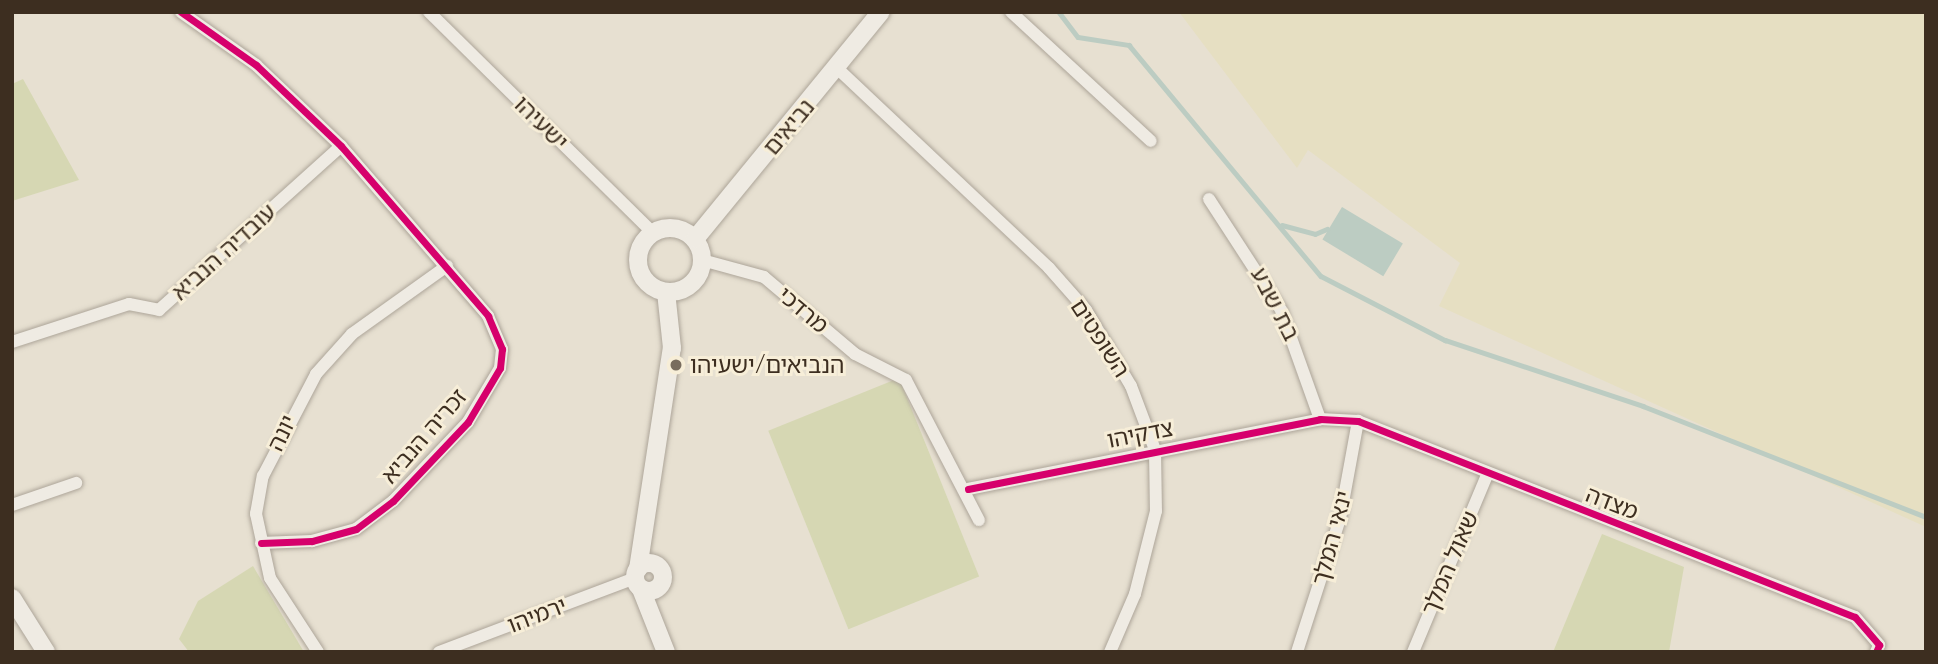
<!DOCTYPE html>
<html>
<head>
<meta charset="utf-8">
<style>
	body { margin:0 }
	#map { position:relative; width:1938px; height:664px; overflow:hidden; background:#e7e0d1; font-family:"Libre Baskerville","Noto Sans Hebrew",serif }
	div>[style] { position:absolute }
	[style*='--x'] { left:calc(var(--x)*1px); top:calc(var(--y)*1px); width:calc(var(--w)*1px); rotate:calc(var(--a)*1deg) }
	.farmland>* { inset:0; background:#e6dfc2 }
	.green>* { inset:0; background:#d6d7b3; transform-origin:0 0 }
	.water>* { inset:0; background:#bcccc2; transform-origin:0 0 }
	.stream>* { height:4.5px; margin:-2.25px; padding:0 2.25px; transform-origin:2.25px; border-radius:2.25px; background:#bcccc2 }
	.roads { filter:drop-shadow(0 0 2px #ada599) drop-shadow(0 0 2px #ada599) }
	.street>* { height:12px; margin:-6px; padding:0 6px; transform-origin:6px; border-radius:6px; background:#efebe3 }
	.secondary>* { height:18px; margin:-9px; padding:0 9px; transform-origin:9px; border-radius:9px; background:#efebe3 }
	.secondary>.ring { margin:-9px; padding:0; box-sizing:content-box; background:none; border:18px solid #efebe3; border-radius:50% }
	.cycleway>* { height:7px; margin:-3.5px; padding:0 3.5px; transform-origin:3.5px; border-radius:3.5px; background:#d6006c }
	.dots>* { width:19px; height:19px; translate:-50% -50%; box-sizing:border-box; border:4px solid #f7eed8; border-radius:50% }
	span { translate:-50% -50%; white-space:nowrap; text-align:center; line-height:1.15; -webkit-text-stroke:6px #f7eed8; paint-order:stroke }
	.street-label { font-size:23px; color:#3d2e20 }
	.poi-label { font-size:23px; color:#3d2e20 }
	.left { translate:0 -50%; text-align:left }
	.frame { position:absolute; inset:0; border:14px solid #3d2e20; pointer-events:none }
</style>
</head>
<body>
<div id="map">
	<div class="farmland">
		<div style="clip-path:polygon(1179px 12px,1926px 12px,1926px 527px,1439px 306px,1460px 263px,1308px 150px,1297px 168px)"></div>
	</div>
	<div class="green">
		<div style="clip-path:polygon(23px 79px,79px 180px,12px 201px,12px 84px)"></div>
		<div style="left:899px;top:378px;width:214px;height:141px;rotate:68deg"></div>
		<div style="clip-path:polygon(1602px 534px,1684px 567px,1669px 652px,1553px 652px)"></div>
		<div style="clip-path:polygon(253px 566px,304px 652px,189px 652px,179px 639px,198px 601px)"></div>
	</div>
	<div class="water">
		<div style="left:1342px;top:207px;width:71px;height:38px;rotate:31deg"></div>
	</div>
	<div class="stream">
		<div style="--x:1059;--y:12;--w:31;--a:53"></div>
		<div style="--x:1078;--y:37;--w:52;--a:8.9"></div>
		<div style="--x:1129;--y:45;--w:300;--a:50.3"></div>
		<div style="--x:1321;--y:276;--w:140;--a:27.3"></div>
		<div style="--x:1445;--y:340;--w:209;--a:18.4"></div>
		<div style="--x:1643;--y:406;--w:304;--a:21.4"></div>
		<div style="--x:1282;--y:225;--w:34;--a:15"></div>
		<div style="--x:1315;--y:234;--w:13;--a:-23"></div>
	</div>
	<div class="roads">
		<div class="street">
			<div style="--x:181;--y:12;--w:92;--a:35.2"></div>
			<div style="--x:256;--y:65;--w:117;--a:43.6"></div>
			<div style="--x:341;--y:146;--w:225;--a:49.1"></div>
			<div style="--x:488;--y:316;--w:36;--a:67"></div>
			<div style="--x:502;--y:349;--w:19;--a:96"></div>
			<div style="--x:500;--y:368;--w:63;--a:120.7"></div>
			<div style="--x:468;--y:422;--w:109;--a:133.5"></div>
			<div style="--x:393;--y:501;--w:46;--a:142.9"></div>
			<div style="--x:356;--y:529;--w:46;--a:164.7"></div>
			<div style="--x:312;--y:541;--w:51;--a:177.8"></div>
			<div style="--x:429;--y:12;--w:315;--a:44.6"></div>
			<div style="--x:1011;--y:12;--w:190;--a:42.7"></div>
			<div style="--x:838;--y:69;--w:290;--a:43.3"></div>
			<div style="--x:1049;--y:268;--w:56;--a:48.6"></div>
			<div style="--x:1086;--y:310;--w:88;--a:59.4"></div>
			<div style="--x:1131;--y:386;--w:68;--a:69.4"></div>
			<div style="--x:1155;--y:450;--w:61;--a:89.1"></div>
			<div style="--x:1156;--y:511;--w:86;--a:104.2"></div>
			<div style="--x:1135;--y:594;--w:63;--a:113.3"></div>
			<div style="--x:1209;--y:199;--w:132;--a:57"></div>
			<div style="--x:1281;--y:310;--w:116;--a:70.3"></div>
			<div style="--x:702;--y:260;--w:64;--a:15.3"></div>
			<div style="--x:764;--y:277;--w:119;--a:40.2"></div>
			<div style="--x:855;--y:354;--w:57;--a:27"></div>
			<div style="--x:906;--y:380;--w:158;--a:62.5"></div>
			<div style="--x:12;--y:342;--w:123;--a:-18"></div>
			<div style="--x:129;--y:304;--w:31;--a:11"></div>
			<div style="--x:159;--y:310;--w:245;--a:-42"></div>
			<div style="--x:968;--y:489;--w:359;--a:-11.2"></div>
			<div style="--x:1320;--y:419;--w:38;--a:3"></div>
			<div style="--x:1358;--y:421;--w:534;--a:21.52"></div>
			<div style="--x:1855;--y:617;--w:37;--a:49"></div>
			<div style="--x:1879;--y:645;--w:8;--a:113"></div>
			<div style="--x:12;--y:505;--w:68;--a:-19"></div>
			<div style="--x:318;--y:652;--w:88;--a:-123"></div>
			<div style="--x:270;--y:578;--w:66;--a:-102.3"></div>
			<div style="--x:256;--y:514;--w:39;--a:-80"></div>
			<div style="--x:263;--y:476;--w:115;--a:-62.5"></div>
			<div style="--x:316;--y:374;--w:54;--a:-48"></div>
			<div style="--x:352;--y:334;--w:117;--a:-35.6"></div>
			<div style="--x:439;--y:652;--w:210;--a:-20.7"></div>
			<div style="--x:1297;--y:652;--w:140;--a:-72.1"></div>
			<div style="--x:1340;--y:519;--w:100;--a:-79.6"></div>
			<div style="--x:1413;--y:652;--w:192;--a:-67.3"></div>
		</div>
		<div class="secondary">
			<div class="ring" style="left:638px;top:228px;width:46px;height:46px"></div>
			<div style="--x:695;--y:239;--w:293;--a:-50.7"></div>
			<div class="ring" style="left:635px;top:563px;width:10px;height:10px"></div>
			<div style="--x:638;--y:569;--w:224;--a:-81.3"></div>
			<div style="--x:672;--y:348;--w:56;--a:-96.1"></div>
			<div style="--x:641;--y:589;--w:68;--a:68.4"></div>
			<div style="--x:12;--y:598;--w:64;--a:57.8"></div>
		</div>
	</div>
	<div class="cycleway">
		<div style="--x:181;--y:12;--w:92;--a:35.2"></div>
		<div style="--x:256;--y:65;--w:117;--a:43.6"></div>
		<div style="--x:341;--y:146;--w:225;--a:49.1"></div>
		<div style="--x:488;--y:316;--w:36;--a:67"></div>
		<div style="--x:502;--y:349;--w:19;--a:96"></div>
		<div style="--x:500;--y:368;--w:63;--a:120.7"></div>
		<div style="--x:468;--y:422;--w:109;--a:133.5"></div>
		<div style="--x:393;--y:501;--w:46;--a:142.9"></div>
		<div style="--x:356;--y:529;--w:46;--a:164.7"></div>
		<div style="--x:312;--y:541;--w:51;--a:177.8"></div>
		<div style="--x:968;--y:489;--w:359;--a:-11.2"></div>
		<div style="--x:1320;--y:419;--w:38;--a:3"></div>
		<div style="--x:1358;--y:421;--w:534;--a:21.52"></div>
		<div style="--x:1855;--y:617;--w:37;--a:49"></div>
		<div style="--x:1879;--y:645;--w:8;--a:113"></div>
	</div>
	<div class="dots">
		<div style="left:676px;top:365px;background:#786c5e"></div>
	</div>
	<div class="street-label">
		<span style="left:541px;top:123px;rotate:45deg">ישעיהו</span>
		<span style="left:789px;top:127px;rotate:-50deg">נביאים</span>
		<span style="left:224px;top:252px;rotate:-42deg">עובדיה הנביא</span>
		<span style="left:1275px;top:304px;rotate:63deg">בת שבע</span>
		<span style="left:803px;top:310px;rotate:40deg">מרדכי</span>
		<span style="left:1100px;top:338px;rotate:57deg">השופטים</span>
		<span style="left:282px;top:433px;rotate:-64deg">יונה</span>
		<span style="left:1140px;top:434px;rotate:-11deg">צדקיהו</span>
		<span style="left:424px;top:436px;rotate:-49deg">זכריה הנביא</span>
		<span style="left:1612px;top:503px;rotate:21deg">מצדה</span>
		<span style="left:1332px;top:538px;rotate:-75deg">ינאי המלך</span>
		<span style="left:1450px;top:563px;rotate:-67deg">שאול המלך</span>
		<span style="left:537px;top:615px;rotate:-21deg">ירמיהו</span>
	</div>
	<div class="poi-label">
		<span class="left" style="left:690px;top:365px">הנביאים/ישעיהו</span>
	</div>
	<div class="frame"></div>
</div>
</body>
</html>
